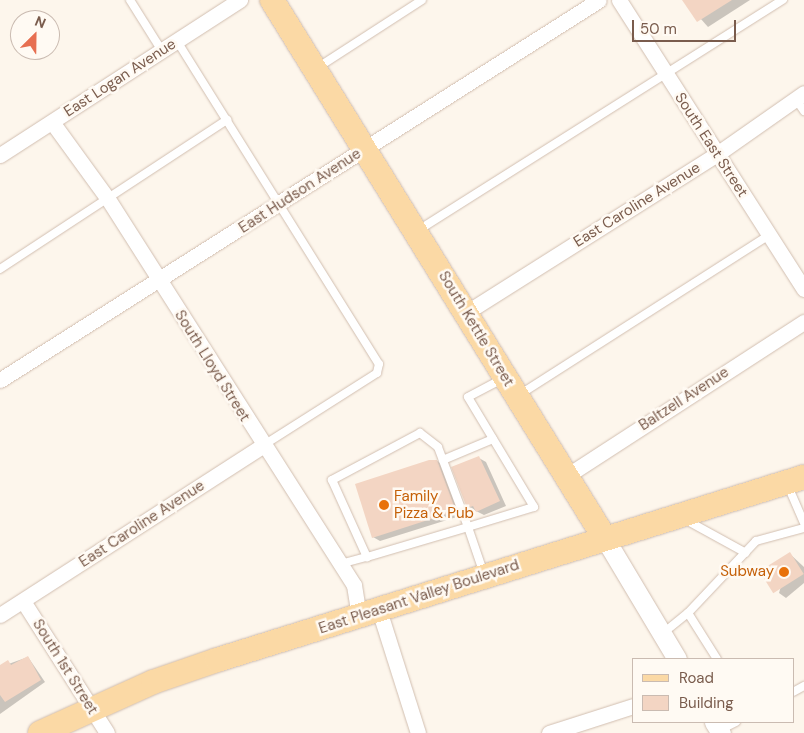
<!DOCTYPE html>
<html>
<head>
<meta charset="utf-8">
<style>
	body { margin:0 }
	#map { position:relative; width:804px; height:733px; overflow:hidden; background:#fdf6ec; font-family:"DM Sans",sans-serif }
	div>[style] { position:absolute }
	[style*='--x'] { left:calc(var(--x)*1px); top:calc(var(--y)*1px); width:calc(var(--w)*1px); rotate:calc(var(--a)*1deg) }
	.shadow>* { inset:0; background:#0003 }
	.building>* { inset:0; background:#f3d5c3; transform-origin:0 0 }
	.roads { filter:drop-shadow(0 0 1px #d1beb0) drop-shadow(0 0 1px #d1beb0) }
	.service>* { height:8px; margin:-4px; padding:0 4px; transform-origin:4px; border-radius:4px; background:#fff }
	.minor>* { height:15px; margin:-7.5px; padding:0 7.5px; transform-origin:7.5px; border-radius:7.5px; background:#fff }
	.tertiary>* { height:19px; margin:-9.5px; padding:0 9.5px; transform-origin:9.5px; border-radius:9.5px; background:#fff }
	.primary>* { height:24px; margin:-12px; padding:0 12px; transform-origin:12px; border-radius:12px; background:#fbd9a5 }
	.dots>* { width:14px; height:14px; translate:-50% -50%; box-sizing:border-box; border:2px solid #fffaf3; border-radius:50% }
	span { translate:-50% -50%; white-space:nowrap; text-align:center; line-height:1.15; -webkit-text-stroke:5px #fffaf3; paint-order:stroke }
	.street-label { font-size:15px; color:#7a5c4d }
	.food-label { font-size:15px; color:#c56008 }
	.left { translate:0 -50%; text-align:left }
	.right { translate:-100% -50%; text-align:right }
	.legend { position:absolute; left:632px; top:658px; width:162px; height:65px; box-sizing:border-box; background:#fffaf3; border:1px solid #cabbb1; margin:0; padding:6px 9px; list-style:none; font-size:15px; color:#7a5c4d }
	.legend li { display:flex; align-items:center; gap:10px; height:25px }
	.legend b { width:25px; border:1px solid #cabbb1 }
	.north { position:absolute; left:10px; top:10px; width:50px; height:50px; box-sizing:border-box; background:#fffaf3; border:1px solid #cabbb1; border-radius:50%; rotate:23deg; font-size:14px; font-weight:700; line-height:20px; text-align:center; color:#7a5c4d }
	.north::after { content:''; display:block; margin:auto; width:18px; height:22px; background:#e76f51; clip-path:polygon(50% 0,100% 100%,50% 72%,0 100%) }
	.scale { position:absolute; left:632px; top:20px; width:104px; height:22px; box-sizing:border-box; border:2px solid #7a5c4d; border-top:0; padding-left:6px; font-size:15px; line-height:18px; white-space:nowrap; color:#7a5c4d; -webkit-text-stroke:4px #fffaf3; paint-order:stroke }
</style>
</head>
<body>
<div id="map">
	<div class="shadow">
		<div style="clip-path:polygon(684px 0,750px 0,708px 27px)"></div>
		<div style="clip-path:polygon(479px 458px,486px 462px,506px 506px,484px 515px,468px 507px)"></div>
		<div style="clip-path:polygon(437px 461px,444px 465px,463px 515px,380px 541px,373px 537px)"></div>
		<div style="clip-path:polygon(790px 554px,804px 567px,804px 583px,786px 598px,779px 593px)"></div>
		<div style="clip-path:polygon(28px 657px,45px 682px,0 714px,0 667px)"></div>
	</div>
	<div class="building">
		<div style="clip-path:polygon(682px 0,732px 0,697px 22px)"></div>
		<div style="clip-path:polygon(479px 456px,500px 501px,476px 512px,473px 506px,467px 508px,451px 467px)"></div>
		<div style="clip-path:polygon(429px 460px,437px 460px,456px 511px,372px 538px,355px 484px)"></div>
		<div style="left:790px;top:552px;width:26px;height:36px;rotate:58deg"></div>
		<div style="clip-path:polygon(28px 656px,41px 680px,5px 702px,0 695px,0 665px,8px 660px,11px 665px)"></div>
	</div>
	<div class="roads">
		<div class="service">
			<div style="--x:130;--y:0;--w:60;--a:57.9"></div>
			<div style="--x:177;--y:41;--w:381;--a:58"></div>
			<div style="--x:379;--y:364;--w:9;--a:103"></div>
			<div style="--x:377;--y:373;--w:134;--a:147.5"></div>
			<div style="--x:317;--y:68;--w:125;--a:-32.9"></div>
			<div style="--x:795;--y:98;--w:16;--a:55"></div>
			<div style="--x:417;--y:231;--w:433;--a:-32.3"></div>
			<div style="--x:0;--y:269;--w:272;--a:-33.3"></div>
			<div style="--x:519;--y:395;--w:297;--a:-32.6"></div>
			<div style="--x:443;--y:460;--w:54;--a:-22.8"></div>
			<div style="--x:788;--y:486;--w:40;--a:66.6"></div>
			<div style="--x:686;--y:520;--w:68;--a:28.8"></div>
			<div style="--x:340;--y:564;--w:28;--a:-15"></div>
			<div style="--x:484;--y:574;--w:50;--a:-108.8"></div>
			<div style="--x:468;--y:527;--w:85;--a:-110.6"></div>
			<div style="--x:438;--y:447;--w:23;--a:-142"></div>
			<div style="--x:420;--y:433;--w:100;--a:151.9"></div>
			<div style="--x:332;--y:480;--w:85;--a:65.6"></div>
			<div style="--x:367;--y:557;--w:105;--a:-16.5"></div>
			<div style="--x:468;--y:527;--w:69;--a:-16.9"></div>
			<div style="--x:534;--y:507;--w:128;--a:-121"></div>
			<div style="--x:468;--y:397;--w:41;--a:-27.8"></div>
			<div style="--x:688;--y:613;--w:54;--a:57.8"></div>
			<div style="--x:662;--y:634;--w:33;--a:-39"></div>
			<div style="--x:688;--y:613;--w:99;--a:-46.6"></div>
			<div style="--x:756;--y:541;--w:50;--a:-15.2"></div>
			<div style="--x:793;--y:692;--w:13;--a:-29"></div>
			<div style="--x:720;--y:730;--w:18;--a:-27"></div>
		</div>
		<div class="minor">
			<div style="--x:619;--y:0;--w:343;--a:57.4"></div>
			<div style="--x:52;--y:122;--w:95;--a:54"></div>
			<div style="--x:108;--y:199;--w:458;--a:57.5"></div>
			<div style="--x:354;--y:585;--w:31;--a:81"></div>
			<div style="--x:0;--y:155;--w:286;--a:-32.9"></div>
			<div style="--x:467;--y:312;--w:296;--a:-32.3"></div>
			<div style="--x:717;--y:154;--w:106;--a:-35"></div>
			<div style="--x:0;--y:380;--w:709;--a:-32.39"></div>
			<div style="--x:565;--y:477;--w:285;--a:-33"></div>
			<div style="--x:23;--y:601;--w:156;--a:57.5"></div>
			<div style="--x:379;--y:610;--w:129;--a:72.4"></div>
			<div style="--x:0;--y:615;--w:312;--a:-32.8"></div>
			<div style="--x:549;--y:733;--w:88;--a:-17.8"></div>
		</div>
		<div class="tertiary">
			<div style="--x:604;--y:537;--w:142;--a:59.1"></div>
			<div style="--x:714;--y:722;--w:13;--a:58"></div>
		</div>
		<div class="primary">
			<div style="--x:272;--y:0;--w:631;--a:58.27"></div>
			<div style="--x:40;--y:733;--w:124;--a:-24.3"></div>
			<div style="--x:153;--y:682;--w:68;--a:-19"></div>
			<div style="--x:217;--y:660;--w:615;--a:-17.32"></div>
		</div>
	</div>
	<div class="dots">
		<div style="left:384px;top:505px;background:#e8710a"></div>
		<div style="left:784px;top:572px;background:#e8710a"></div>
	</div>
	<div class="street-label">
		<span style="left:120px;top:78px;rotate:-33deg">East Logan Avenue</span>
		<span style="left:711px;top:145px;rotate:57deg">South East Street</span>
		<span style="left:300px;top:191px;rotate:-33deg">East Hudson Avenue</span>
		<span style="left:637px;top:205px;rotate:-32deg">East Caroline Avenue</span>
		<span style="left:476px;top:329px;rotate:59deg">South Kettle Street</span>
		<span style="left:212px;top:366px;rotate:58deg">South Lloyd Street</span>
		<span style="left:684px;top:399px;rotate:-33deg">Baltzell Avenue</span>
		<span style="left:142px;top:524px;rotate:-33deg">East Caroline Avenue</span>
		<span style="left:419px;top:597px;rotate:-18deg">East Pleasant Valley Boulevard</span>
		<span style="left:65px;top:667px;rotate:58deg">South 1st Street</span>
	</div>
	<div class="food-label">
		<span class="left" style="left:394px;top:505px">Family<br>Pizza &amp; Pub</span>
		<span class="right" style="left:774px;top:572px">Subway</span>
	</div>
	<ul class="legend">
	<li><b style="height:6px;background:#fbd9a5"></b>Road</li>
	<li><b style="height:14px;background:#f3d5c3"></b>Building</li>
	</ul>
	<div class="north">N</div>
	<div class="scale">50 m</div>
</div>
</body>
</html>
